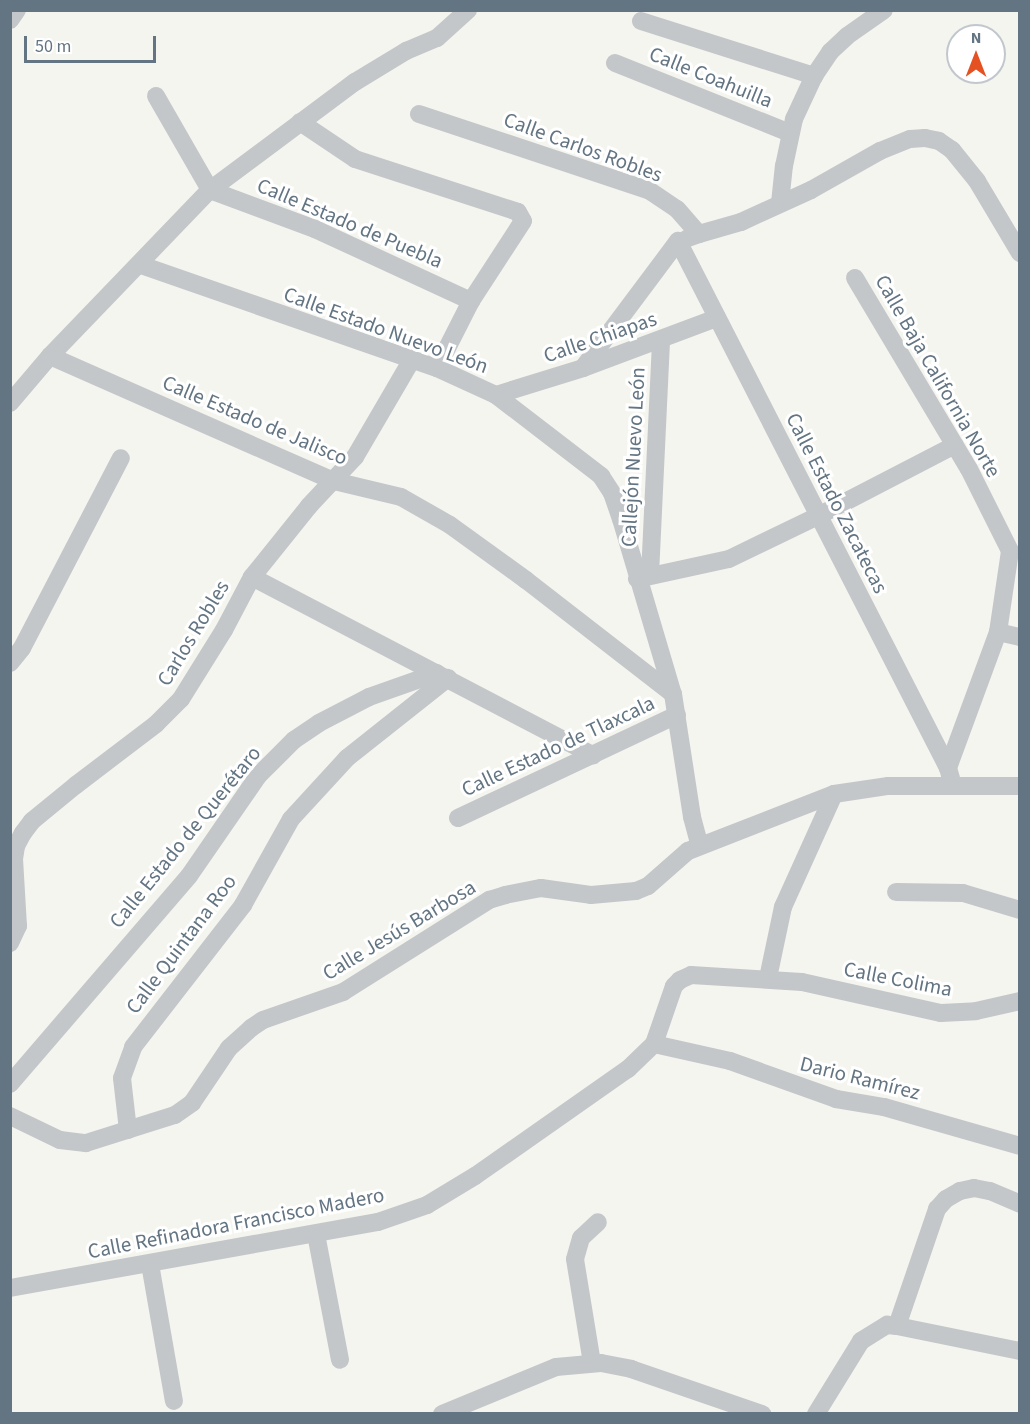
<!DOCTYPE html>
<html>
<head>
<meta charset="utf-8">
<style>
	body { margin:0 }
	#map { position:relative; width:1030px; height:1424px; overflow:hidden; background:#f5f5f0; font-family:"Source Sans 3",sans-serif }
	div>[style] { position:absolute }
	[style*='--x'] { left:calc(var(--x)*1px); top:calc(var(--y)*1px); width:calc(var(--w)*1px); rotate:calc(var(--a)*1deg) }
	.minor>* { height:18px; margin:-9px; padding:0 9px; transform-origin:9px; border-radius:9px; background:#c4c7ca }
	span { translate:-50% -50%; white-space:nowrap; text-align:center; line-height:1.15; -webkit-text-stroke:6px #fff; paint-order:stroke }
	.street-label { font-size:21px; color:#637482 }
	.frame { position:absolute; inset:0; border:12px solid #637482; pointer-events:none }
	.north { position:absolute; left:946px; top:24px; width:60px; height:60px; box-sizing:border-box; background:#fff; border:2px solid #c1c7cd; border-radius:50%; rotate:0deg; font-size:16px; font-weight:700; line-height:24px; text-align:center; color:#637482 }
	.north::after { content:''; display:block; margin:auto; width:21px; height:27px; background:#e55120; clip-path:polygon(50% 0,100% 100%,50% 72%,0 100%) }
	.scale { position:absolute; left:24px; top:36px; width:132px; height:27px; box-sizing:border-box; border:3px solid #637482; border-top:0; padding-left:8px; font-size:18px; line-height:21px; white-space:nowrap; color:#637482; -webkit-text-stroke:4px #fff; paint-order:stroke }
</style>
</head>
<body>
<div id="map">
	<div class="minor">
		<div style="--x:10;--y:20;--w:12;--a:-55"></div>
		<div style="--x:641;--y:21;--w:182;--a:17.6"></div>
		<div style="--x:615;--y:63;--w:188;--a:21.8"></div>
		<div style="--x:156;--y:96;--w:108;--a:60.1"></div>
		<div style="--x:210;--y:190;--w:112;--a:20.4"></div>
		<div style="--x:315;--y:229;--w:172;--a:24.8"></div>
		<div style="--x:419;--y:114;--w:243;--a:18.4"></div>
		<div style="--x:650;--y:191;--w:32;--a:34"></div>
		<div style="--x:677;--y:209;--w:33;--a:49"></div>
		<div style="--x:699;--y:234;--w:12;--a:160"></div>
		<div style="--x:300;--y:122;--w:66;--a:33.9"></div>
		<div style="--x:355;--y:159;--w:171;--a:18"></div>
		<div style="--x:518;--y:212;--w:10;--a:61"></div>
		<div style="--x:523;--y:221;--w:95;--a:123"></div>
		<div style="--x:471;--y:301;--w:75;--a:116.9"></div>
		<div style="--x:780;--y:203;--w:37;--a:-84"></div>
		<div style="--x:784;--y:166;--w:48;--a:-78"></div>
		<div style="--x:794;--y:119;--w:47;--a:-65.1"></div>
		<div style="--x:814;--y:76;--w:29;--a:-56"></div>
		<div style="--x:830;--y:52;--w:23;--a:-43"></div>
		<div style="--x:847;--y:36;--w:45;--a:-35.1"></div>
		<div style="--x:699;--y:234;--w:44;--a:-15.9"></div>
		<div style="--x:741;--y:222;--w:77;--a:-24.6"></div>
		<div style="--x:811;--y:190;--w:79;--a:-29.5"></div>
		<div style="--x:880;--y:151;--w:32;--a:-22"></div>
		<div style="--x:910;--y:139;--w:15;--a:-4"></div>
		<div style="--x:925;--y:138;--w:14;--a:12"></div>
		<div style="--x:939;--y:141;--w:16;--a:35"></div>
		<div style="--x:952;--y:150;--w:40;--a:51"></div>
		<div style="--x:977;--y:181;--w:84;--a:59.2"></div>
		<div style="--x:678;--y:241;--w:592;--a:62.87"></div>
		<div style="--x:948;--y:768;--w:18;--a:74"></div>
		<div style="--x:141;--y:265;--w:313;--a:19.2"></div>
		<div style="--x:437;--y:368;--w:65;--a:24.6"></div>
		<div style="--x:496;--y:395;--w:133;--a:37.6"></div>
		<div style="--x:601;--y:476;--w:20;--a:57"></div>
		<div style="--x:612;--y:493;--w:28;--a:71"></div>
		<div style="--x:621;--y:519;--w:183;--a:73.5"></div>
		<div style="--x:673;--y:694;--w:124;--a:81.2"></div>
		<div style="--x:692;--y:817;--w:30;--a:75"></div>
		<div style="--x:855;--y:278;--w:222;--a:59.2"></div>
		<div style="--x:969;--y:469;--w:92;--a:63.4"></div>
		<div style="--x:1010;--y:551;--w:82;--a:98.4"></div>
		<div style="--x:998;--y:632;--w:145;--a:110.2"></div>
		<div style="--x:50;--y:356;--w:310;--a:23.8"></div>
		<div style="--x:334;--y:481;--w:69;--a:13.4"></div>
		<div style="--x:401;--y:497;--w:56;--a:29.7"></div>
		<div style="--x:450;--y:525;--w:94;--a:35.9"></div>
		<div style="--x:526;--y:580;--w:186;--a:37.8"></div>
		<div style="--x:583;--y:368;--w:159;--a:-53.2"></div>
		<div style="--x:496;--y:395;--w:91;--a:-17.2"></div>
		<div style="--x:583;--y:368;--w:143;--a:-20.5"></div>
		<div style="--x:10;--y:403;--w:62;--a:-49.6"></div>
		<div style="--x:50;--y:356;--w:231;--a:-46.1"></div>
		<div style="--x:210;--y:190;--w:181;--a:-36.7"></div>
		<div style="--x:355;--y:82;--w:60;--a:-31.3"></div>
		<div style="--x:406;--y:51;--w:34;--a:-23"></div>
		<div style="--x:437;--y:38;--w:42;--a:-42.1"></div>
		<div style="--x:650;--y:575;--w:234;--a:-87.3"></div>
		<div style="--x:252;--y:577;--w:385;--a:27.6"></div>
		<div style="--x:637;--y:579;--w:94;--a:-12.3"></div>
		<div style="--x:729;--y:559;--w:99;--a:-25.8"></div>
		<div style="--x:818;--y:516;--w:154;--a:-27.4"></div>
		<div style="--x:998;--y:632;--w:23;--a:13"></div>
		<div style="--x:10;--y:663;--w:19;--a:-51"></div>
		<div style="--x:22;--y:648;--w:214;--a:-62.5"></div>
		<div style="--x:458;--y:818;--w:242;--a:-25.2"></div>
		<div style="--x:896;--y:892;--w:67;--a:0.9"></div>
		<div style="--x:963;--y:893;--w:59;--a:16.6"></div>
		<div style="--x:10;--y:943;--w:19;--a:-65"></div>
		<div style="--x:18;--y:926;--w:67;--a:-93.4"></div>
		<div style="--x:14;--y:859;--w:13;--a:-81"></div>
		<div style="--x:16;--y:846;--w:15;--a:-62"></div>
		<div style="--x:23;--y:833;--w:15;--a:-53"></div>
		<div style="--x:32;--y:821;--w:57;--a:-39.3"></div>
		<div style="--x:76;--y:785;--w:101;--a:-37.3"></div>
		<div style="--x:156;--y:724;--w:35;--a:-45"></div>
		<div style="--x:181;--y:699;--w:81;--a:-58.1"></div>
		<div style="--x:224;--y:630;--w:60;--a:-62.2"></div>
		<div style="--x:252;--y:577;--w:91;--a:-51.2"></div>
		<div style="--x:309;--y:506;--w:67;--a:-46.8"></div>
		<div style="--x:355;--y:457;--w:111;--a:-59.7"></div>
		<div style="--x:768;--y:978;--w:73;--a:-78.1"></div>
		<div style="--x:783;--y:907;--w:124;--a:-65.7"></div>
		<div style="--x:654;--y:1044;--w:78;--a:12.6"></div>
		<div style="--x:730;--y:1061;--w:113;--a:19.7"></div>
		<div style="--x:836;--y:1099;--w:49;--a:9.5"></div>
		<div style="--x:884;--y:1107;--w:141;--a:16"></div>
		<div style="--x:10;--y:1084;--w:274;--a:-49.3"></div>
		<div style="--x:189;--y:876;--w:121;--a:-55.4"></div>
		<div style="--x:258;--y:776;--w:51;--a:-45"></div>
		<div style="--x:294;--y:740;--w:30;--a:-34"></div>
		<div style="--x:319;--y:723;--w:56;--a:-27.5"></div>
		<div style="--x:369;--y:697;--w:72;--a:-19.4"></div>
		<div style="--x:10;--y:1116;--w:55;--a:25.6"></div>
		<div style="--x:60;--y:1140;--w:26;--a:7"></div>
		<div style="--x:86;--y:1143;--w:93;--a:-17.5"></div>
		<div style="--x:175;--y:1115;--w:21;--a:-35"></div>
		<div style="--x:192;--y:1103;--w:66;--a:-56.1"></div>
		<div style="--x:229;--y:1048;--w:30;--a:-42"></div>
		<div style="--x:251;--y:1028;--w:14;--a:-34"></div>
		<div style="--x:263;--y:1020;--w:85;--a:-19.3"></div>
		<div style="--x:343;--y:992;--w:173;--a:-32.2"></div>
		<div style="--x:489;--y:900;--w:17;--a:-17"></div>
		<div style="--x:505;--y:895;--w:37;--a:-11"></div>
		<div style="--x:541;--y:888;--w:50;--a:8"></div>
		<div style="--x:591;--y:895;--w:45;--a:-5.1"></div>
		<div style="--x:636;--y:891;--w:13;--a:-23"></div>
		<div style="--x:648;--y:886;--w:53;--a:-41.2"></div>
		<div style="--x:688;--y:851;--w:157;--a:-21.3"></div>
		<div style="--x:834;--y:794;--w:55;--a:-8.4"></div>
		<div style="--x:888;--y:786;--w:132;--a:0"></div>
		<div style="--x:128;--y:1130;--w:52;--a:-96.6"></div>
		<div style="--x:122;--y:1078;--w:33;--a:-70"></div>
		<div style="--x:133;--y:1047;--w:180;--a:-52.2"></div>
		<div style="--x:243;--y:905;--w:98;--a:-60.8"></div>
		<div style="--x:291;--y:819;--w:83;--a:-47.4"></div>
		<div style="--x:347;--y:758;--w:129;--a:-38.4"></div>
		<div style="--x:316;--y:1234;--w:128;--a:79.2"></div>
		<div style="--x:150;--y:1264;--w:139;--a:80.1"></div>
		<div style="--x:10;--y:1288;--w:374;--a:-10.2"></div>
		<div style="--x:378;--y:1222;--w:52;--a:-19.1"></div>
		<div style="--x:427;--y:1205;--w:56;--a:-31.1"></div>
		<div style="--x:475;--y:1176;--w:187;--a:-35"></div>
		<div style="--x:628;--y:1069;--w:36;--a:-44"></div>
		<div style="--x:654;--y:1044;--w:61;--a:-71"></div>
		<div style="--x:674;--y:986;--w:8;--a:-45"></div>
		<div style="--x:680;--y:980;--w:12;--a:-24"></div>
		<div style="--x:691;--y:975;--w:111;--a:3.6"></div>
		<div style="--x:802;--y:982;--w:142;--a:12.6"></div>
		<div style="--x:941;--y:1013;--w:35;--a:-3"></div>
		<div style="--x:976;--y:1011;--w:45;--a:-12.8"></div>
		<div style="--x:897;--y:1326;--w:126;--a:11.5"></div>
		<div style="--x:592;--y:1363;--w:105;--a:-99.3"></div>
		<div style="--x:575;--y:1259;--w:22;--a:-74"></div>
		<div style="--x:581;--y:1238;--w:23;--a:-43"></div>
		<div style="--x:442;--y:1414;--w:123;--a:-22.4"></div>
		<div style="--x:556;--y:1367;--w:45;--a:-5.1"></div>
		<div style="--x:601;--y:1363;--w:31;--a:11"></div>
		<div style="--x:631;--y:1369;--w:139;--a:19"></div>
		<div style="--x:816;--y:1414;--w:86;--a:-58.3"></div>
		<div style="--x:861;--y:1341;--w:31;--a:-32"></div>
		<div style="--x:887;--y:1325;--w:10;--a:6"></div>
		<div style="--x:897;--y:1326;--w:124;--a:-71.1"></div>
		<div style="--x:937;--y:1209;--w:13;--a:-48"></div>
		<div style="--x:946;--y:1199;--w:16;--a:-30"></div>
		<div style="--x:960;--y:1191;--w:14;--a:-12"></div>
		<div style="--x:974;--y:1188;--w:16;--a:11"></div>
		<div style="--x:990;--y:1191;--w:33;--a:23"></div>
	</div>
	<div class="street-label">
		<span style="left:711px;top:77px;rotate:22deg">Calle Coahuilla</span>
		<span style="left:583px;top:147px;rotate:20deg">Calle Carlos Robles</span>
		<span style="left:350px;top:223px;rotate:23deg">Calle Estado de Puebla</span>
		<span style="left:386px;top:330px;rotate:20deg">Calle Estado Nuevo León</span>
		<span style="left:600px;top:337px;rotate:-19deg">Calle Chiapas</span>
		<span style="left:938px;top:376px;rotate:60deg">Calle Baja California Norte</span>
		<span style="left:255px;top:420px;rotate:23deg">Calle Estado de Jalisco</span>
		<span style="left:633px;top:457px;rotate:-87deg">Callejón Nuevo León</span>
		<span style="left:837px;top:503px;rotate:63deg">Calle Estado Zacatecas</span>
		<span style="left:193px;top:633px;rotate:-59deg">Carlos Robles</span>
		<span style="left:558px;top:746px;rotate:-25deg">Calle Estado de Tlaxcala</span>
		<span style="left:185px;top:837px;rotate:-51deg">Calle Estado de Querétaro</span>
		<span style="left:399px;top:930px;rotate:-31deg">Calle Jesús Barbosa</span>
		<span style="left:181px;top:944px;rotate:-53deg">Calle Quintana Roo</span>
		<span style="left:898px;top:979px;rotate:11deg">Calle Colima</span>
		<span style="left:860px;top:1078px;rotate:14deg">Dario Ramírez</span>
		<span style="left:236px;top:1223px;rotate:-11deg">Calle Refinadora Francisco Madero</span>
	</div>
	<div class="frame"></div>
	<div class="north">N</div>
	<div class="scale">50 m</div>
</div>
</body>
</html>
